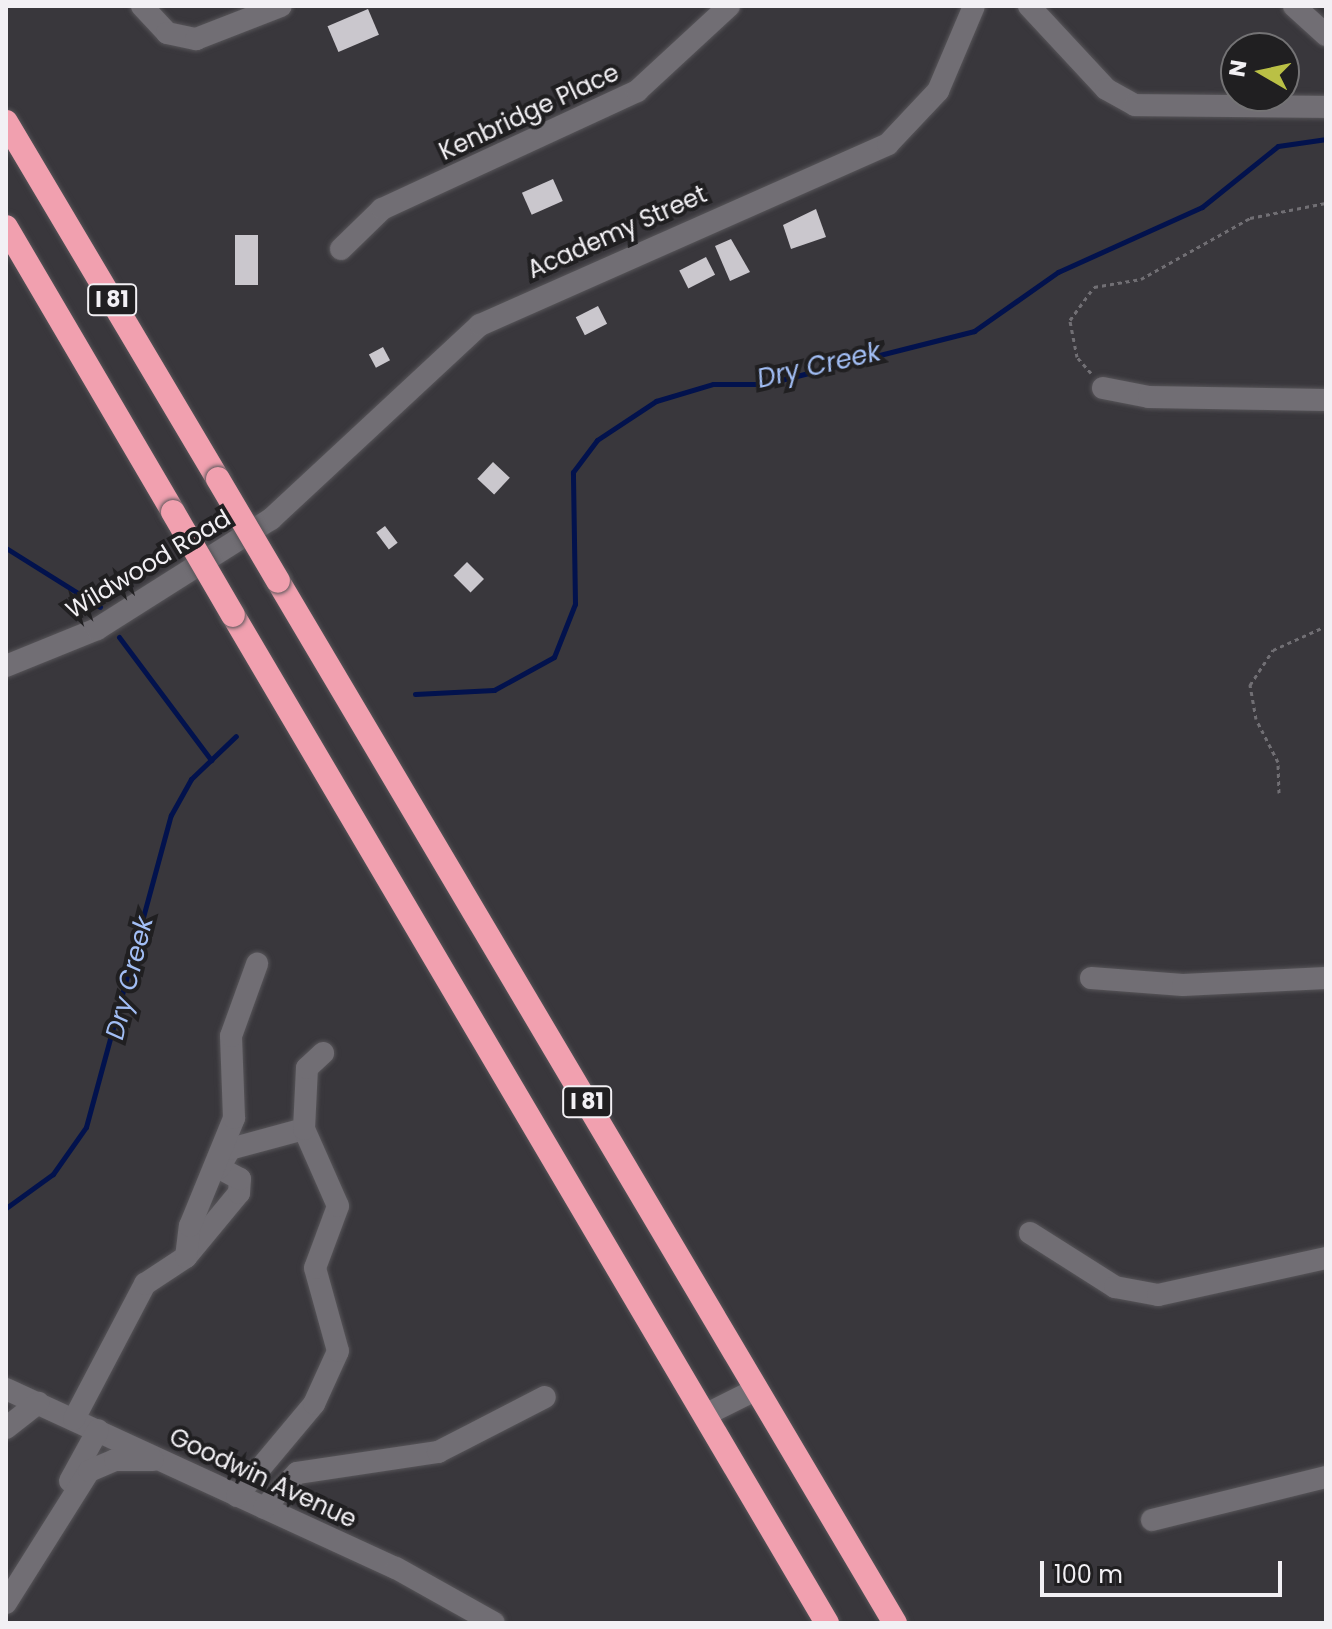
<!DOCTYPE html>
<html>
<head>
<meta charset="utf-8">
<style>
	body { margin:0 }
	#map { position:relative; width:1332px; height:1629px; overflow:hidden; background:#39373c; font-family:Poppins,sans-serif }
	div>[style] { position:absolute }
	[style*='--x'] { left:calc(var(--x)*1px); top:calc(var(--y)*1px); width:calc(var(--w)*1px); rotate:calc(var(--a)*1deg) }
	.stream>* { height:5px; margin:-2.5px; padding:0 2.5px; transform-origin:2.5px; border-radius:2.5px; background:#02124d }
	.building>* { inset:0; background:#cac7cd; transform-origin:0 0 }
	.path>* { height:3px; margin-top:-1.5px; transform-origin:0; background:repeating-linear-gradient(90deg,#716f74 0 4px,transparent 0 8px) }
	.roads { filter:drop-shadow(0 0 2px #575559) drop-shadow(0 0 2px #575559) }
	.minor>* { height:22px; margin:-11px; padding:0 11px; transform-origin:11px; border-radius:11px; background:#716e74 }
	.highway>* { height:24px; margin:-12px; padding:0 12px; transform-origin:12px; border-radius:12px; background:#f1a0af }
	.bridges { filter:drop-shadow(0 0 2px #575559) drop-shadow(0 0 2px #575559) }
	.highway-bridge>* { height:24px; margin:-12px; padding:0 12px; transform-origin:12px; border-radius:12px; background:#f1a0af }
	span { translate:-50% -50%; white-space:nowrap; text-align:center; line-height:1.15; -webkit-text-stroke:8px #201f21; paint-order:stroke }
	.shield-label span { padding:2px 6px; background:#201f21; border:2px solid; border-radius:6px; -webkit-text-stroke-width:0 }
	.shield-label { font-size:22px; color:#f2f0f4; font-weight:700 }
	.street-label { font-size:24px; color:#f2f0f4 }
	.water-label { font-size:26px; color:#a2bef5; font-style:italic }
	.frame { position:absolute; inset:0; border:8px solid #f2f0f4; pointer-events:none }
	.north { position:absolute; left:1220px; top:32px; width:80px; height:80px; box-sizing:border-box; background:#201f21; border:2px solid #747375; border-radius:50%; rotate:279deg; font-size:22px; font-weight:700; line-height:32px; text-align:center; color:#f2f0f4 }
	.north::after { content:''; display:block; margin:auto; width:28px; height:36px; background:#bac045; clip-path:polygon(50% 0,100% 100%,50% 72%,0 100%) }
	.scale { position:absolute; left:1040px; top:1561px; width:242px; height:36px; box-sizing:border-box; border:4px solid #f2f0f4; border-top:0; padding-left:10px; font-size:24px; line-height:28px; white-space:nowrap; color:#f2f0f4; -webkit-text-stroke:6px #201f21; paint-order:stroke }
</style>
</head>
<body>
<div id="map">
	<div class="stream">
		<div style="--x:6;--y:548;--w:111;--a:32.1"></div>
		<div style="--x:119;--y:637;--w:154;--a:53.2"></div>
		<div style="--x:415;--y:694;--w:79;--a:-2.9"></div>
		<div style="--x:494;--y:690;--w:68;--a:-28.8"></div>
		<div style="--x:554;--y:657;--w:57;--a:-68.4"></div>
		<div style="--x:575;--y:604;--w:132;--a:-90.9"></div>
		<div style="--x:573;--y:472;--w:40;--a:-53"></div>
		<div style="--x:597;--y:440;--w:71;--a:-33.5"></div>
		<div style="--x:656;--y:401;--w:59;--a:-16.6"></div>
		<div style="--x:713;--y:384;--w:52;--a:0"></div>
		<div style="--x:765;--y:384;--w:216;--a:-14.2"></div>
		<div style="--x:974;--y:331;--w:103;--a:-35.1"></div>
		<div style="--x:1058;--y:272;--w:158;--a:-24.3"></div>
		<div style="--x:1202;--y:207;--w:97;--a:-38.8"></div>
		<div style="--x:1278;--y:146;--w:49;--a:-8.3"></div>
		<div style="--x:6;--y:1208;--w:58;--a:-35.9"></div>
		<div style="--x:53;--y:1174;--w:57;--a:-54.9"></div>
		<div style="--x:86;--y:1127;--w:323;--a:-74.8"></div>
		<div style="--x:171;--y:815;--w:41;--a:-60.9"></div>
		<div style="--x:191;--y:779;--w:62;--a:-43.7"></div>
	</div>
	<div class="building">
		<div style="left:368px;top:9px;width:28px;height:44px;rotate:67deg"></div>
		<div style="left:553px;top:179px;width:24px;height:34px;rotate:66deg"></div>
		<div style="clip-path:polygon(816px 209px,826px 237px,791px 249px,783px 225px)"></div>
		<div style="left:235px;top:235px;width:23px;height:50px"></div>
		<div style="clip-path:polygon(731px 239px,750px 272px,730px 281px,715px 246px)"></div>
		<div style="left:706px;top:257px;width:20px;height:30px;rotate:63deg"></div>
		<div style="left:598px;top:306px;width:20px;height:25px;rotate:63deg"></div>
		<div style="left:383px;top:347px;width:15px;height:16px;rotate:62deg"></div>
		<div style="left:493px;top:462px;width:23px;height:23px;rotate:43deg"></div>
		<div style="left:385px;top:526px;width:21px;height:11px;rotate:53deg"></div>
		<div style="left:467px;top:562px;width:24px;height:19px;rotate:45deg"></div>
	</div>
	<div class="path">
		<div style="--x:1091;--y:373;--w:21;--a:-131"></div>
		<div style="--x:1077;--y:357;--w:38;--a:-101"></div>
		<div style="--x:1070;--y:320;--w:41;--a:-54"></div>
		<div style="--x:1094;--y:287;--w:48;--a:-9.7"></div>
		<div style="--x:1141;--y:279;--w:125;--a:-29.2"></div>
		<div style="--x:1250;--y:218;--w:77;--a:-11.2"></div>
		<div style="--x:1279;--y:793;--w:31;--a:-92"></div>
		<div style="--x:1278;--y:762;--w:48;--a:-117.1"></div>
		<div style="--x:1256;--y:719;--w:35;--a:-100"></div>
		<div style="--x:1250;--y:685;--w:42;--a:-56.7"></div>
		<div style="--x:1273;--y:650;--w:58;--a:-24.4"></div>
	</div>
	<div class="roads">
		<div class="minor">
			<div style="--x:142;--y:6;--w:37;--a:47"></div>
			<div style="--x:167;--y:33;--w:30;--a:12"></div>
			<div style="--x:196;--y:39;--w:91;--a:-21.2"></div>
			<div style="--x:1029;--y:6;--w:113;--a:47.1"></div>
			<div style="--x:1106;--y:89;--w:33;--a:29"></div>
			<div style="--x:1135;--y:105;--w:191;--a:0.6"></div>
			<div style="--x:1294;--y:6;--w:43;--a:42.2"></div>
			<div style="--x:341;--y:249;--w:57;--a:-44.3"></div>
			<div style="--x:382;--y:209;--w:281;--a:-24.8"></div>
			<div style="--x:637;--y:91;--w:125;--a:-42.7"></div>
			<div style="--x:1103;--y:388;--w:47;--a:11.1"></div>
			<div style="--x:1149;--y:397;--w:177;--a:1"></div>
			<div style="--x:6;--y:666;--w:98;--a:-22.1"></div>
			<div style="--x:97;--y:629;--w:206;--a:-32.3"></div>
			<div style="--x:271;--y:519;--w:285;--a:-42.9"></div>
			<div style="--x:480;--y:325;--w:446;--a:-23.9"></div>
			<div style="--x:888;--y:144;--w:73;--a:-46.7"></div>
			<div style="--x:938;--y:91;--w:92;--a:-67"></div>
			<div style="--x:1091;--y:978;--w:92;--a:4.4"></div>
			<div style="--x:1183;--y:985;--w:143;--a:-2.8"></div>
			<div style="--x:1030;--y:1233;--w:101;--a:32.4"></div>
			<div style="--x:1115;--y:1287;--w:44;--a:10.5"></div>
			<div style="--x:1158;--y:1295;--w:172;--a:-12.4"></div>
			<div style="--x:186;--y:1257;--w:83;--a:-50.4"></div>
			<div style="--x:239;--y:1193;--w:14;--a:-86"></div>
			<div style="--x:240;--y:1179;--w:24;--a:-152"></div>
			<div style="--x:219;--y:1168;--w:22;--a:-60"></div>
			<div style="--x:230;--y:1149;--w:77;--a:-15.1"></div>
			<div style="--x:6;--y:1389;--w:429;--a:24.7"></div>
			<div style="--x:396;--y:1568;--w:112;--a:29.3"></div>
			<div style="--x:705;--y:1415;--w:58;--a:-26.6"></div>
			<div style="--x:74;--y:1419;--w:153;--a:-62.3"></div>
			<div style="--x:145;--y:1284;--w:49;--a:-33.4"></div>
			<div style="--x:186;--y:1257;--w:31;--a:-83"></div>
			<div style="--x:190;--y:1226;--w:117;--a:-67.8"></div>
			<div style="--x:234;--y:1118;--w:82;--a:-92.1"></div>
			<div style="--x:231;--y:1036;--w:77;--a:-70.1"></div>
			<div style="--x:6;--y:1428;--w:41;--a:-38"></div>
			<div style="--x:70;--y:1481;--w:58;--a:-61.2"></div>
			<div style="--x:237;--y:1496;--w:120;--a:-50.1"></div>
			<div style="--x:314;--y:1404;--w:58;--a:-65.6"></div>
			<div style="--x:338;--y:1351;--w:86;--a:-105.5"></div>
			<div style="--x:315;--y:1268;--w:66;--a:-69.6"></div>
			<div style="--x:338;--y:1206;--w:84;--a:-113.8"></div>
			<div style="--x:304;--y:1129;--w:61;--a:-87.2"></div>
			<div style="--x:307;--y:1068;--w:22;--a:-43"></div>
			<div style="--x:264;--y:1508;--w:48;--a:-46.7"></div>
			<div style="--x:297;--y:1473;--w:143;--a:-8.5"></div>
			<div style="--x:438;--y:1452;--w:120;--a:-27.2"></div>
			<div style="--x:1152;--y:1520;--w:179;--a:-13.9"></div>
			<div style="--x:6;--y:1603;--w:156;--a:-57.8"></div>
			<div style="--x:89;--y:1471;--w:28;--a:-23"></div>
			<div style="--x:115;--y:1460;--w:38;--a:0"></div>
		</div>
		<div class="highway">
			<div style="--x:6;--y:122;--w:415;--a:59.3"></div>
			<div style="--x:6;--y:227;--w:330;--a:59.6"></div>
			<div style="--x:278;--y:581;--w:1211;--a:59.37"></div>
			<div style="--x:233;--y:615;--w:1170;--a:59.49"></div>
		</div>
	</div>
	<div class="bridges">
		<div class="highway-bridge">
			<div style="--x:218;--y:479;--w:118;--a:59.5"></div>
			<div style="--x:173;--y:512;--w:119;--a:59.8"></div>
		</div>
	</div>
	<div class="shield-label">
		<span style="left:112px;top:300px">I 81</span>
		<span style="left:587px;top:1102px">I 81</span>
	</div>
	<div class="street-label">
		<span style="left:529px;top:112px;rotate:-25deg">Kenbridge Place</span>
		<span style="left:617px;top:232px;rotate:-24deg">Academy Street</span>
		<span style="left:148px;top:564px;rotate:-31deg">Wildwood Road</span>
		<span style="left:263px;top:1478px;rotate:25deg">Goodwin Avenue</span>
	</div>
	<div class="water-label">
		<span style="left:819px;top:366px;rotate:-13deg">Dry Creek</span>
		<span style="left:130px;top:978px;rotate:-76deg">Dry Creek</span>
	</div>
	<div class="frame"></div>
	<div class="north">N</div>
	<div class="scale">100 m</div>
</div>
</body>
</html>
